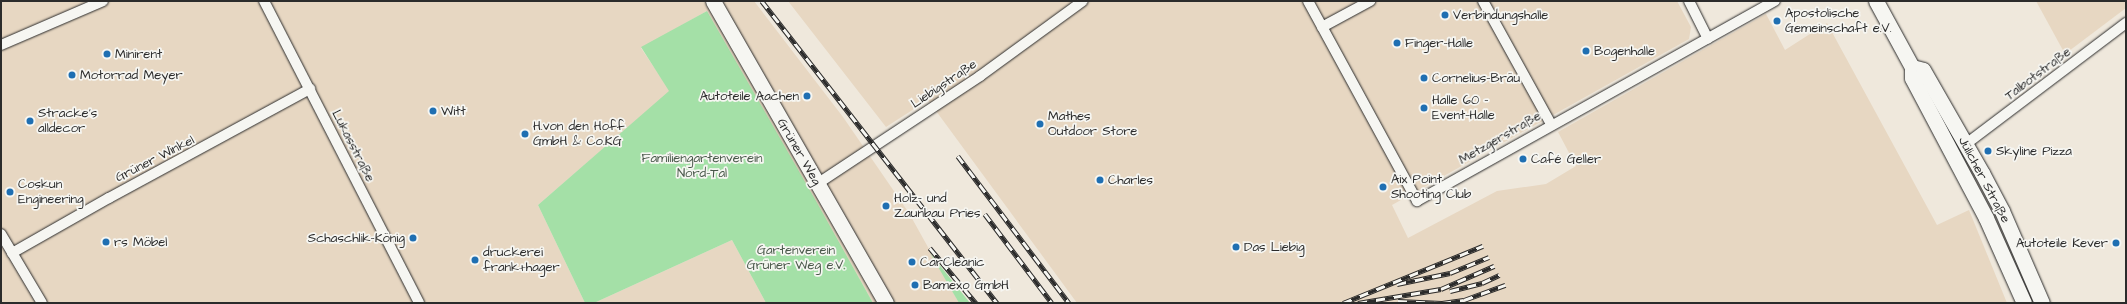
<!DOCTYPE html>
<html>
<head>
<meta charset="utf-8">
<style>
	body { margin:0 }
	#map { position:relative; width:2127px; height:304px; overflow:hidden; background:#efe8dc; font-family:"Architects Daughter",sans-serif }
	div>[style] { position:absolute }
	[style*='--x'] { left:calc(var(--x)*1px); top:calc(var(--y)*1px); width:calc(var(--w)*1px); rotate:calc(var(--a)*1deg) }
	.built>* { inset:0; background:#e7d7c2 }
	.green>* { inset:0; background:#a4e0a7 }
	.roads { filter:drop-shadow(0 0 1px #2b2b2b) drop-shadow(0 0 1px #2b2b2b) }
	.street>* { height:10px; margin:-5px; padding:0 5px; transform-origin:5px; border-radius:5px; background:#f6f6f2 }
	.secondary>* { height:15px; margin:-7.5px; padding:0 7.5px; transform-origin:7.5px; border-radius:7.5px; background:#f6f6f2 }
	.rail>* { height:4.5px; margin-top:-2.25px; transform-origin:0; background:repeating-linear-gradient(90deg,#f6f6f2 0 9px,#2b2b2b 0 18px); box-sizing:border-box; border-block:1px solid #2b2b2b }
	.dots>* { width:11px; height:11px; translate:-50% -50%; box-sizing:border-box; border:2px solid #f6f6f2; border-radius:50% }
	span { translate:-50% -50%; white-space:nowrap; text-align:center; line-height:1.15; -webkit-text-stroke:3.5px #f6f6f2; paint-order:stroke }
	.poi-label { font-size:13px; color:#2b2b2b }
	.left { translate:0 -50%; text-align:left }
	.right { translate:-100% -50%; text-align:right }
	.street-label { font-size:13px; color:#2b2b2b }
	.park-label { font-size:13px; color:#49584a }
	.frame { position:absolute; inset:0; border:2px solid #2b2b2b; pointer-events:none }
</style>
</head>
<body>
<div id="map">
	<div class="built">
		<div style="clip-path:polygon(1px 1px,754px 1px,843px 117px,909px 213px,959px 303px,873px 303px,707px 11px,641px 48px,670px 91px,538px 205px,585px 303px,1px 303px)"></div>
		<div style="clip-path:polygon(788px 1px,1677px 1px,1691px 27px,1689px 39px,1392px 205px,1408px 238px,1497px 191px,1546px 184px,1576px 166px,1558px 132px,1766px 14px,1785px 50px,1827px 23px,1937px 225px,1969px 210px,2007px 303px,1077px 303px,928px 100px,886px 127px)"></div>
		<div style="clip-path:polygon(2036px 1px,2126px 1px,2126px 8px,2065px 54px)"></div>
		<div style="clip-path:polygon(732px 240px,766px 303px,594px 303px)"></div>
	</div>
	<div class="green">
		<div style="clip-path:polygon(707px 11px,816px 201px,873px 303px,766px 303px,732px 240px,594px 303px,585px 303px,538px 205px,669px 91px,641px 47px)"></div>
		<div style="clip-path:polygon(930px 253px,970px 303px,959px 303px)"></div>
	</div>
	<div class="roads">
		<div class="street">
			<div style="--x:264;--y:1;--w:339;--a:62.8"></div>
			<div style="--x:1308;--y:1;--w:228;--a:61.4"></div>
			<div style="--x:1417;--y:201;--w:410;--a:-29.2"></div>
			<div style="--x:1483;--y:1;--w:141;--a:61.1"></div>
			<div style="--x:1689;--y:1;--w:42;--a:63.4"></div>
			<div style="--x:1322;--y:27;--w:55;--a:-28.4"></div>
			<div style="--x:1;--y:45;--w:111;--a:-23.3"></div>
			<div style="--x:1966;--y:144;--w:201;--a:-37.1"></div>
			<div style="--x:817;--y:184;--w:196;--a:-33.5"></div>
			<div style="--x:980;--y:76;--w:127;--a:-36.1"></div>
			<div style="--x:1;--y:234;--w:80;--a:59.3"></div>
			<div style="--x:12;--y:253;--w:112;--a:-29.6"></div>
			<div style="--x:109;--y:198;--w:229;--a:-28.5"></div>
		</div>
		<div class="secondary">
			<div style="--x:713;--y:1;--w:348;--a:60.2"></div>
			<div style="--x:1876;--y:1;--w:75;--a:61.4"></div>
			<div style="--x:1912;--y:67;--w:11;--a:90"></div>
			<div style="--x:1912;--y:78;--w:158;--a:62.1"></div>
			<div style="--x:1986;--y:218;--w:93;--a:65.9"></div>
			<div style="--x:1912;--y:67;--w:11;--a:15"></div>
			<div style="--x:1923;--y:70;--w:119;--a:60.2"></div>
			<div style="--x:1982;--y:173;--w:43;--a:62.2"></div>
			<div style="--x:2002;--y:211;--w:100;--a:66.5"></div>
		</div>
	</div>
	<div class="rail">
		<div style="--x:762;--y:1;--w:383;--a:52.1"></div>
		<div style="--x:958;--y:156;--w:184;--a:52.9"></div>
		<div style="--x:985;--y:214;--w:111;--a:53"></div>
		<div style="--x:930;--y:248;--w:72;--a:50.1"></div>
		<div style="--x:1397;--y:284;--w:54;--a:-11.7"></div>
		<div style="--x:1450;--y:273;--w:42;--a:-22.3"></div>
		<div style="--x:1450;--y:291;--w:33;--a:-14"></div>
		<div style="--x:1482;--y:283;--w:19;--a:-25"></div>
		<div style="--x:1398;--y:301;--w:44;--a:2.6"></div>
		<div style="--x:1442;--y:303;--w:22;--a:-8"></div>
		<div style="--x:1464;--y:300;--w:44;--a:-20.1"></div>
		<div style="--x:1343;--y:303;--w:151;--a:-22.2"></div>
		<div style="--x:1358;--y:303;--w:84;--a:-9.6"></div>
		<div style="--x:1441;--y:289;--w:58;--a:-23.5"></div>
	</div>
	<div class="dots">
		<div style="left:1445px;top:15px;background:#1f6fb2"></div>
		<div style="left:1777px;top:21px;background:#1f6fb2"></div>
		<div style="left:1397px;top:43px;background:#1f6fb2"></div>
		<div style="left:1586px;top:51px;background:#1f6fb2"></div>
		<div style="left:107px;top:54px;background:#1f6fb2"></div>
		<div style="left:72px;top:75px;background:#1f6fb2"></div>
		<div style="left:1424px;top:78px;background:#1f6fb2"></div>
		<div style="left:807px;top:96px;background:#1f6fb2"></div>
		<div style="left:1424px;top:108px;background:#1f6fb2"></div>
		<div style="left:433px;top:111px;background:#1f6fb2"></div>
		<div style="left:30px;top:121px;background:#1f6fb2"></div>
		<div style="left:1040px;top:124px;background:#1f6fb2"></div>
		<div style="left:525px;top:134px;background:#1f6fb2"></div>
		<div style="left:1988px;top:151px;background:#1f6fb2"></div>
		<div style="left:1523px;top:159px;background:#1f6fb2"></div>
		<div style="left:1100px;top:180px;background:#1f6fb2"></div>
		<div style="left:1383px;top:187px;background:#1f6fb2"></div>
		<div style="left:10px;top:192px;background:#1f6fb2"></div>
		<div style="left:886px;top:206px;background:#1f6fb2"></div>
		<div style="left:413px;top:238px;background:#1f6fb2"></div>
		<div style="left:106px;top:242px;background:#1f6fb2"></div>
		<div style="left:2116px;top:243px;background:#1f6fb2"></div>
		<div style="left:1236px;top:247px;background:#1f6fb2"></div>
		<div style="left:475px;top:260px;background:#1f6fb2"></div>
		<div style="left:912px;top:262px;background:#1f6fb2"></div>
		<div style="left:915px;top:285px;background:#1f6fb2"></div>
	</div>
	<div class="poi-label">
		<span class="left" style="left:1785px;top:21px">Apostolische<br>Gemeinschaft e.V.</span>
		<span class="left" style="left:1453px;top:15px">Verbindungshalle</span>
		<span class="left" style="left:1405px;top:43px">Finger-Halle</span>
		<span class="left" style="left:1594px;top:51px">Bogenhalle</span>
		<span class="left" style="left:115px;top:54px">Minirent</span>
		<span class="left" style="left:80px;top:75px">Motorrad Meyer</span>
		<span class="left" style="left:1432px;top:78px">Cornelius-Bräu</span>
		<span class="right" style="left:799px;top:96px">Autoteile Aachen</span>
		<span class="left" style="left:1432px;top:108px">Halle 60 -<br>Event-Halle</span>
		<span class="left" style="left:441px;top:111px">Witt</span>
		<span class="left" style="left:38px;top:121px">Stracke's<br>alldecor</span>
		<span class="left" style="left:1048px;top:124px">Mathes<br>Outdoor Store</span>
		<span class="left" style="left:533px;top:134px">H.von den Hoff<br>GmbH &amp; Co.KG</span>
		<span class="left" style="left:1996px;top:151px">Skyline Pizza</span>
		<span class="left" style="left:1531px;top:159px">Café Geller</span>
		<span class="left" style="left:1108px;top:180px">Charles</span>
		<span class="left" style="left:1391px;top:187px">Aix Point<br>Shooting Club</span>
		<span class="left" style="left:18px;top:192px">Coskun<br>Engineering</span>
		<span class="left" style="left:894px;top:206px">Holz- und<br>Zaunbau Pries</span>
		<span class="right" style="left:405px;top:238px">Schaschlik-König</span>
		<span class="left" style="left:114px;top:242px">rs Möbel</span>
		<span class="right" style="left:2108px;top:243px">Autoteile Kever</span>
		<span class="left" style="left:1244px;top:247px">Das Liebig</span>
		<span class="left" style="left:483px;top:260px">druckerei<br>frank+hager</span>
		<span class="left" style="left:920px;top:262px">CarCleanic</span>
		<span class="left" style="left:923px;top:285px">Bamexo GmbH</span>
	</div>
	<div class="street-label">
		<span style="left:2038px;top:74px;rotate:-37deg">Talbotstraße</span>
		<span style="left:944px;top:84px;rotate:-34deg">Liebigstraße</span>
		<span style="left:1500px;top:138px;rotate:-30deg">Metzgerstraße</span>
		<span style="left:353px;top:146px;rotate:63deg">Lukasstraße</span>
		<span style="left:799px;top:152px;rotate:60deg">Grüner Weg</span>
		<span style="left:155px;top:159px;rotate:-27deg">Grüner Winkel</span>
		<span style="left:1984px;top:180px;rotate:62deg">Jülicher Straße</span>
	</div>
	<div class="park-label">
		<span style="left:702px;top:166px">Familiengartenverein<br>Nord-Tal</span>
		<span style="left:796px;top:258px">Gartenverein<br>Grüner Weg e.V.</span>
	</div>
	<div class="frame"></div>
</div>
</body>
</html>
